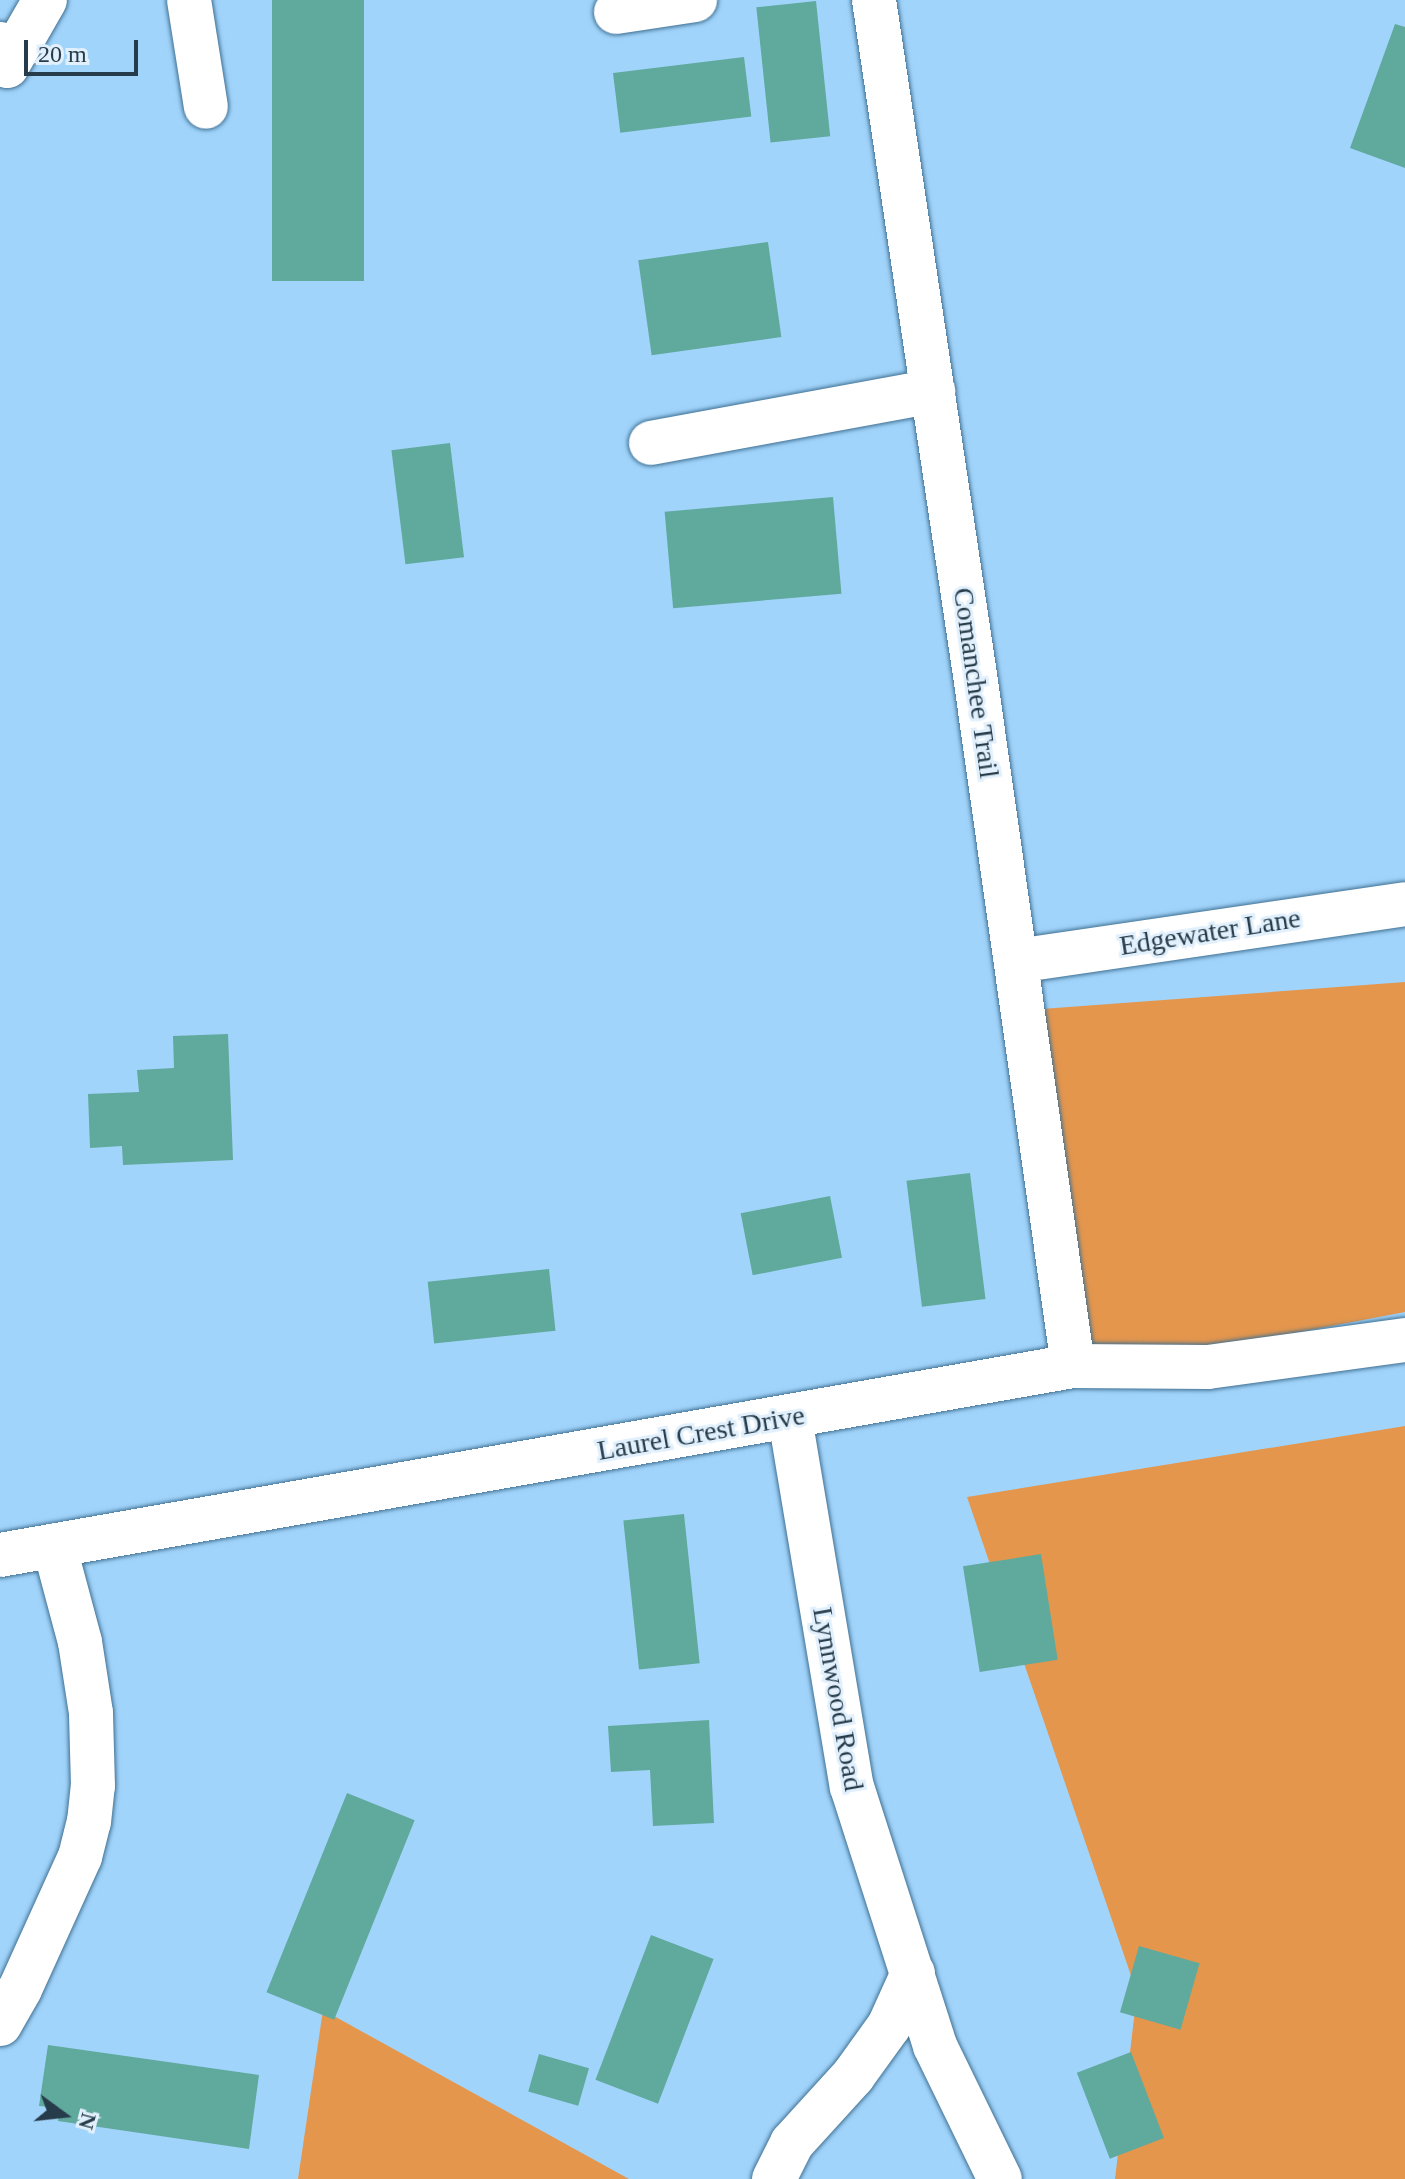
<!DOCTYPE html>
<html>
<head>
<meta charset="utf-8">
<style>
	body { margin:0 }
	#map { position:relative; width:1405px; height:2179px; overflow:hidden; background:#a1d4fb; font-family:Georgia,serif }
	div>[style] { position:absolute }
	[style*='--x'] { left:calc(var(--x)*1px); top:calc(var(--y)*1px); width:calc(var(--w)*1px); rotate:calc(var(--a)*1deg) }
	.green>* { inset:0; background:#e4964d }
	.building>* { inset:0; background:#60a99d; transform-origin:0 0 }
	.roads { filter:drop-shadow(0 0 2px #417193) drop-shadow(0 0 2px #417193) }
	.minor>* { height:44px; margin:-22px; padding:0 22px; transform-origin:22px; border-radius:22px; background:#fff }
	span { translate:-50% -50%; white-space:nowrap; text-align:center; line-height:1.15; -webkit-text-stroke:6px #e1f0fc; paint-order:stroke }
	.street-label { font-size:28px; color:#273c4b }
	.north { position:absolute; left:24px; top:2075px; width:80px; height:80px; -webkit-text-stroke:6px #e1f0fc; paint-order:stroke; rotate:105deg; font-size:22px; font-weight:700; line-height:32px; text-align:center; color:#273c4b }
	.north::after { content:''; display:block; margin:auto; width:28px; height:36px; background:#273c4b; clip-path:polygon(50% 0,100% 100%,50% 72%,0 100%) }
	.scale { position:absolute; left:24px; top:40px; width:114px; height:36px; box-sizing:border-box; border:4px solid #273c4b; border-top:0; padding-left:10px; font-size:24px; line-height:28px; white-space:nowrap; color:#273c4b; -webkit-text-stroke:6px #e1f0fc; paint-order:stroke }
</style>
</head>
<body>
<div id="map">
	<div class="green">
		<div style="clip-path:polygon(1405px 982px,1405px 1312px,1063px 1377px,1028px 1010px)"></div>
		<div style="clip-path:polygon(1405px 1426px,1405px 2179px,1115px 2179px,1137px 1993px,967px 1497px)"></div>
		<div style="clip-path:polygon(323px 2010px,629px 2179px,298px 2179px)"></div>
	</div>
	<div class="building">
		<div style="left:272px;top:0;width:92px;height:281px"></div>
		<div style="left:816px;top:1px;width:136px;height:60px;rotate:84deg"></div>
		<div style="clip-path:polygon(1395px 24px,1405px 27px,1405px 168px,1350px 148px)"></div>
		<div style="left:744px;top:57px;width:60px;height:132px;rotate:83deg"></div>
		<div style="left:768px;top:242px;width:96px;height:131px;rotate:82deg"></div>
		<div style="left:450px;top:443px;width:115px;height:59px;rotate:83deg"></div>
		<div style="left:833px;top:497px;width:97px;height:169px;rotate:85deg"></div>
		<div style="clip-path:polygon(228px 1034px,233px 1160px,123px 1165px,122px 1146px,90px 1148px,88px 1094px,139px 1092px,137px 1070px,174px 1068px,173px 1036px)"></div>
		<div style="left:970px;top:1173px;width:127px;height:64px;rotate:83deg"></div>
		<div style="left:830px;top:1196px;width:63px;height:91px;rotate:79deg"></div>
		<div style="left:549px;top:1269px;width:62px;height:122px;rotate:84deg"></div>
		<div style="left:684px;top:1514px;width:150px;height:61px;rotate:84deg"></div>
		<div style="left:1041px;top:1554px;width:107px;height:79px;rotate:81deg"></div>
		<div style="clip-path:polygon(709px 1720px,714px 1823px,653px 1826px,650px 1770px,611px 1772px,608px 1726px)"></div>
		<div style="left:347px;top:1793px;width:73px;height:215px;rotate:22deg"></div>
		<div style="left:651px;top:1935px;width:67px;height:155px;rotate:21deg"></div>
		<div style="left:1139px;top:1946px;width:63px;height:69px;rotate:16deg"></div>
		<div style="clip-path:polygon(48px 2045px,259px 2075px,249px 2149px,58px 2121px,60px 2108px,39px 2106px)"></div>
		<div style="left:1131px;top:2052px;width:92px;height:58px;rotate:69deg"></div>
		<div style="left:539px;top:2054px;width:52px;height:39px;rotate:16deg"></div>
	</div>
	<div class="roads">
		<div class="minor">
			<div style="--x:189;--y:0;--w:108;--a:81"></div>
			<div style="--x:874;--y:0;--w:675;--a:81.49"></div>
			<div style="--x:974;--y:668;--w:705;--a:81.93"></div>
			<div style="--x:616;--y:12;--w:80;--a:-8.6"></div>
			<div style="--x:0;--y:44;--w:23;--a:72"></div>
			<div style="--x:7;--y:66;--w:76;--a:-60.1"></div>
			<div style="--x:651;--y:443;--w:287;--a:-10.4"></div>
			<div style="--x:1016;--y:961;--w:393;--a:-8.3"></div>
			<div style="--x:790;--y:1418;--w:374;--a:80.5"></div>
			<div style="--x:852;--y:1787;--w:272;--a:72.2"></div>
			<div style="--x:935;--y:2046;--w:148;--a:64"></div>
			<div style="--x:0;--y:1555;--w:1090;--a:-9.99"></div>
			<div style="--x:1073;--y:1366;--w:135;--a:0.4"></div>
			<div style="--x:1208;--y:1367;--w:199;--a:-7.8"></div>
			<div style="--x:0;--y:2024;--w:40;--a:-60.3"></div>
			<div style="--x:20;--y:1989;--w:145;--a:-65.6"></div>
			<div style="--x:80;--y:1857;--w:36;--a:-76"></div>
			<div style="--x:89;--y:1822;--w:36;--a:-84"></div>
			<div style="--x:93;--y:1786;--w:73;--a:-91.6"></div>
			<div style="--x:91;--y:1713;--w:72;--a:-98.8"></div>
			<div style="--x:80;--y:1642;--w:100;--a:-105"></div>
			<div style="--x:774;--y:2179;--w:40;--a:-63.4"></div>
			<div style="--x:792;--y:2143;--w:91;--a:-47.7"></div>
			<div style="--x:853;--y:2076;--w:62;--a:-54.2"></div>
			<div style="--x:889;--y:2026;--w:58;--a:-65.6"></div>
		</div>
	</div>
	<div class="street-label">
		<span style="left:976px;top:683px;rotate:82deg">Comanchee Trail</span>
		<span style="left:1210px;top:932px;rotate:-9deg">Edgewater Lane</span>
		<span style="left:701px;top:1433px;rotate:-10deg">Laurel Crest Drive</span>
		<span style="left:838px;top:1699px;rotate:80deg">Lynnwood Road</span>
	</div>
	<div class="north">N</div>
	<div class="scale">20 m</div>
</div>
</body>
</html>
